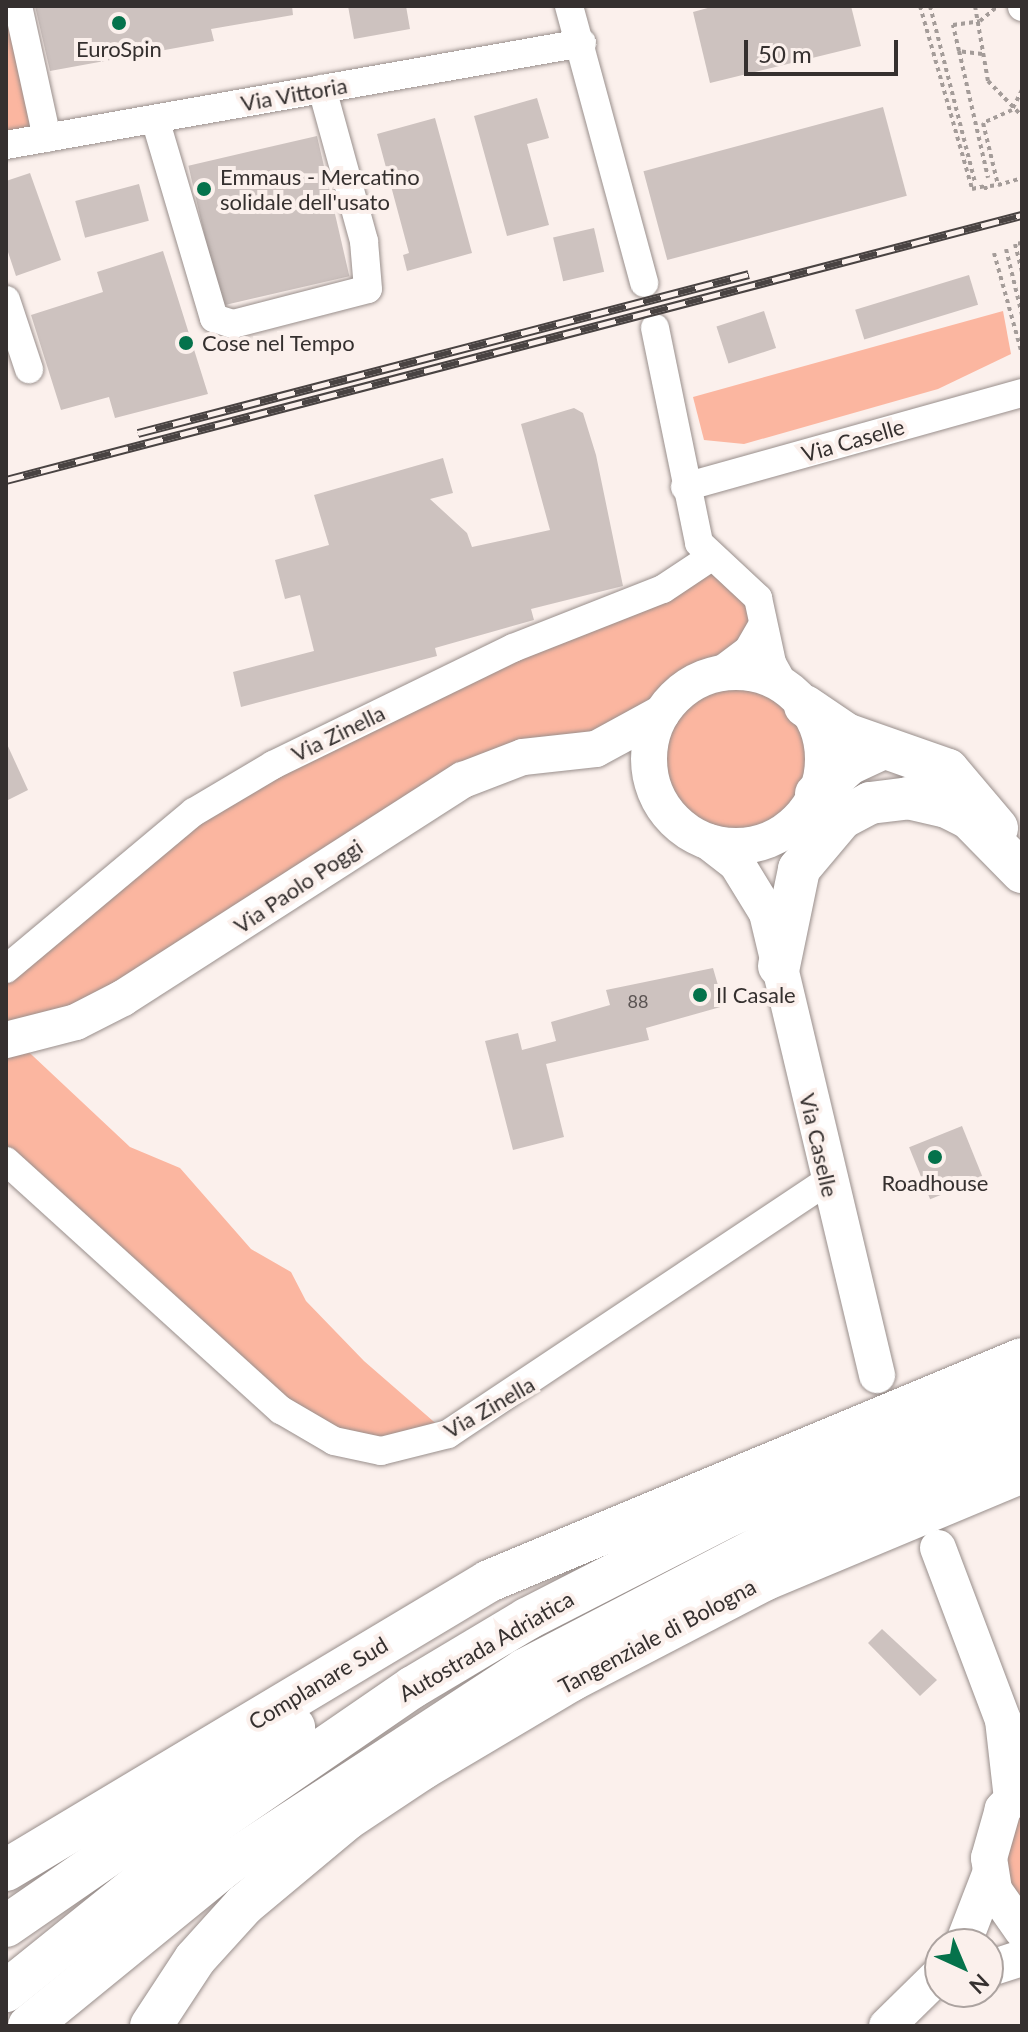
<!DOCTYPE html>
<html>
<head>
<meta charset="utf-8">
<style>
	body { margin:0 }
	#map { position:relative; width:1028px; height:2032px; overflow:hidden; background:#fbf0ec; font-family:Lato,sans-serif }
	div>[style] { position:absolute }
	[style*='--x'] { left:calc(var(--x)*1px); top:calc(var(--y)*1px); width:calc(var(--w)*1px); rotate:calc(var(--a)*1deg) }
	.green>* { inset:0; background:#fbb6a0 }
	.round { border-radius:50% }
	.building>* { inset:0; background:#cdc2bf; transform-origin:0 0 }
	.path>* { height:4px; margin-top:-2px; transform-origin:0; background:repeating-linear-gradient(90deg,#a49c99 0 4px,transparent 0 8px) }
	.roads { filter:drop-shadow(0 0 2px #998f8c) drop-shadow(0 0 2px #998f8c) }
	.minor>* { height:28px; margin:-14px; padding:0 14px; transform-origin:14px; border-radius:14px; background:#fff }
	.major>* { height:36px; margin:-18px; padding:0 18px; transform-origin:18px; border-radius:18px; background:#fff }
	.major>.ring { margin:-18px; padding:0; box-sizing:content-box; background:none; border:36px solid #fff; border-radius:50% }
	.highway>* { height:42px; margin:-21px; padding:0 21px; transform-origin:21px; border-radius:21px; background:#fff }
	.rail>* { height:9px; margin-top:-4.5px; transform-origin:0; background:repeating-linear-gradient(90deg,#fbf0ec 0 18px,#494342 0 36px); box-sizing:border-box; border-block:2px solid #494342 }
	.dots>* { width:22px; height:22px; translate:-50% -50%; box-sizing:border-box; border:4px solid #fbf0ec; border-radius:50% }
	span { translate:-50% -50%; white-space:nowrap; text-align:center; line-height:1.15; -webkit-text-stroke:8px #fbf0ec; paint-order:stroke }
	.number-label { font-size:18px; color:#5b5453 }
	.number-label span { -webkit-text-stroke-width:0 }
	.poi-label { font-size:22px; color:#35302f }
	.left { translate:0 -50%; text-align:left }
	.street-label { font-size:22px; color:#35302f }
	.frame { position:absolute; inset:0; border:8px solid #35302f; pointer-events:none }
	.north { position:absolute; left:924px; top:1928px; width:80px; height:80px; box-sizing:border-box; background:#fbf0ec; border:2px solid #aca3a0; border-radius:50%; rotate:136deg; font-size:22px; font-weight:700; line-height:32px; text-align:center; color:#35302f }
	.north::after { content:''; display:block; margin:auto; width:28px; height:36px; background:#05724b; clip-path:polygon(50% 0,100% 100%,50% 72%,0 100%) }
	.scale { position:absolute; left:744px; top:40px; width:154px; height:36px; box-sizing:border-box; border:4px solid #35302f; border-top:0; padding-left:10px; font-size:24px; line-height:28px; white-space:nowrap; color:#35302f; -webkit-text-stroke:6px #fbf0ec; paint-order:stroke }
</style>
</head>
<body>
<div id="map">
	<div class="green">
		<div style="clip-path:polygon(6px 6px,43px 139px,6px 144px)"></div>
		<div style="clip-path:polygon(1003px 311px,1011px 354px,938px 389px,744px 444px,704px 440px,693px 397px)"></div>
		<div style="clip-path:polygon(708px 559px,762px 612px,716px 674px,550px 754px,17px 1041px,130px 1147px,180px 1168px,251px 1249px,291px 1272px,306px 1301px,364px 1361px,448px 1434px,334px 1441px,6px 1162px,6px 969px,194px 812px)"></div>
		<div class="round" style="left:666px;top:689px;width:140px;height:140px"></div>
		<div style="clip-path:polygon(1022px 1807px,1022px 1912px,1003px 1873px)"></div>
	</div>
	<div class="building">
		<div style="clip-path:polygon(35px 6px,292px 6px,293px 15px,211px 29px,214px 41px,50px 71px)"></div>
		<div style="clip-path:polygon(348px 6px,406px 6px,410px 29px,354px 39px)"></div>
		<div style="clip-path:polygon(715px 6px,851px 6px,861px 46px,710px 83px,693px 12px)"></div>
		<div style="clip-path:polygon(537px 98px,549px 138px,527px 144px,549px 225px,507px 236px,474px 116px)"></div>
		<div style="left:883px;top:107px;width:92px;height:248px;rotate:75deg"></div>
		<div style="clip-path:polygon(435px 118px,472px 253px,407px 271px,403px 255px,409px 253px,377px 134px)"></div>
		<div style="left:317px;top:136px;width:144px;height:132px;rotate:77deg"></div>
		<div style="clip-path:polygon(30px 173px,61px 260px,16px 276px,6px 246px,6px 181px)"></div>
		<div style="left:139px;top:184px;width:38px;height:66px;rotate:75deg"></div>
		<div style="left:594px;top:228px;width:45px;height:42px;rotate:77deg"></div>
		<div style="clip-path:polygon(163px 251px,208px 394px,115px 418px,109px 397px,61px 410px,31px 315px,103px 292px,97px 272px)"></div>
		<div style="left:969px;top:275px;width:31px;height:119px;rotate:73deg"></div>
		<div style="left:764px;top:311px;width:39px;height:50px;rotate:72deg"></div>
		<div style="clip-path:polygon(574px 408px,583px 413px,596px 455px,623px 586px,531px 609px,534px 620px,435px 648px,437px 656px,241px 707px,233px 672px,314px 651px,300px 595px,285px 599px,275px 560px,329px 545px,314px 495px,443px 458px,453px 493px,430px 499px,467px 533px,472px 547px,550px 530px,521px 424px)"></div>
		<div style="clip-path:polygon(6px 742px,28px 790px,6px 801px)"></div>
		<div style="clip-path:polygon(713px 968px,724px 1006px,646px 1028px,649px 1040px,546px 1064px,564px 1137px,513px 1150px,485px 1041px,518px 1033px,522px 1050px,556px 1041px,551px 1022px,610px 1005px,606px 990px)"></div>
		<div style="left:962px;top:1126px;width:56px;height:57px;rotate:68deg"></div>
		<div style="clip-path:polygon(882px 1629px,937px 1680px,920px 1696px,868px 1643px)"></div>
	</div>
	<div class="path">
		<div style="--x:920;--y:6;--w:190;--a:74.1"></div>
		<div style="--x:972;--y:189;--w:13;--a:-13"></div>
		<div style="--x:985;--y:186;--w:6;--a:72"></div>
		<div style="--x:930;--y:6;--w:182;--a:75.7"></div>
		<div style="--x:975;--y:6;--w:76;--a:80.2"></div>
		<div style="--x:988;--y:81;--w:49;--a:45.8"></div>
		<div style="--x:959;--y:51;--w:130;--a:77.1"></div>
		<div style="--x:982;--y:54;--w:23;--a:-173"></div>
		<div style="--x:959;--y:51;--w:27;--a:-103"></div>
		<div style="--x:953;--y:25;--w:27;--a:-8"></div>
		<div style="--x:980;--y:21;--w:23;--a:-40"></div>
		<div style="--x:1022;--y:90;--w:22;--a:117"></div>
		<div style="--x:1012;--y:110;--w:32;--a:156"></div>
		<div style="--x:983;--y:123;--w:64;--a:76.4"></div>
		<div style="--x:998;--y:185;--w:25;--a:-16"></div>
		<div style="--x:990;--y:186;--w:8;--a:-7"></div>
		<div style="--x:1022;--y:243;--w:7;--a:172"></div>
		<div style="--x:1015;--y:244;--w:30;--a:76"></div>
		<div style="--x:1006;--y:249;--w:68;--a:76.4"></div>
		<div style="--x:994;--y:253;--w:105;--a:74.5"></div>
	</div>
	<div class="roads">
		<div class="minor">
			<div style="--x:18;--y:6;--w:135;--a:77.6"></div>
			<div style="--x:569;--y:6;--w:287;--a:74.8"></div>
			<div style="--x:1022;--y:6;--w:1;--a:90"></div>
			<div style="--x:155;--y:119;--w:208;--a:73.5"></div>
			<div style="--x:214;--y:318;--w:20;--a:18"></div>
			<div style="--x:233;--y:324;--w:139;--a:-14.5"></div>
			<div style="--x:368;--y:289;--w:48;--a:-94.8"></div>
			<div style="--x:364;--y:241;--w:158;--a:-105.4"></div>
			<div style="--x:6;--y:145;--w:585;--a:-10.04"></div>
			<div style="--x:6;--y:300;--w:73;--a:71.6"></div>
			<div style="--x:655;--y:328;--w:219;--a:78.4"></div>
			<div style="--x:699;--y:543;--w:81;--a:43"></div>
			<div style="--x:758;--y:598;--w:66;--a:77.8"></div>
			<div style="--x:772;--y:663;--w:29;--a:61"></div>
			<div style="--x:685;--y:487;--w:350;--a:-15.6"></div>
			<div style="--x:716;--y:674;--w:40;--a:-37"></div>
			<div style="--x:748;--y:650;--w:30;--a:-60"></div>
			<div style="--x:6;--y:969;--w:245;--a:-39.9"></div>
			<div style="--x:194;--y:812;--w:92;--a:-30.7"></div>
			<div style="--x:273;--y:765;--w:267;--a:-26"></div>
			<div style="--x:513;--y:648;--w:161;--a:-21.5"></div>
			<div style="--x:663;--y:589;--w:54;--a:-33.7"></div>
			<div style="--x:6;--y:1161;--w:371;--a:42.2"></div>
			<div style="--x:281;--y:1410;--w:61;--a:30.3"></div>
			<div style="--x:334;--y:1441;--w:48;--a:12"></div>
			<div style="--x:381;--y:1451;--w:69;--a:-14.2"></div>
			<div style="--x:448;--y:1434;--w:456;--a:-33.7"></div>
		</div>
		<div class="major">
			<div class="ring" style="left:649px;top:672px;width:138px;height:138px"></div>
			<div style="--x:709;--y:842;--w:36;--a:38"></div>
			<div style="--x:737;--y:864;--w:57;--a:58.5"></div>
			<div style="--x:767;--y:913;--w:475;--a:76.6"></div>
			<div style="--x:6;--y:1040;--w:72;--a:-14.4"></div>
			<div style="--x:76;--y:1022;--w:53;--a:-27.1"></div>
			<div style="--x:123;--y:998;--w:404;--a:-32.7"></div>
			<div style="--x:463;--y:780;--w:64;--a:-21"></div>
			<div style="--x:523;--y:757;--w:73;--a:-6.3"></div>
			<div style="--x:596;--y:749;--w:75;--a:-28.6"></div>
			<div style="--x:938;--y:1548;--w:184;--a:69.3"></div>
			<div style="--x:1003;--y:1720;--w:80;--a:83.5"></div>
			<div style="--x:1022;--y:1789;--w:28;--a:134"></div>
			<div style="--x:1003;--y:1809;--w:51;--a:105.9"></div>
			<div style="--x:989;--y:1858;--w:32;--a:81"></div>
			<div style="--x:994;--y:1890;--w:49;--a:55"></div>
			<div style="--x:963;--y:1944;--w:75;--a:-68.9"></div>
			<div style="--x:988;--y:1969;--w:36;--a:-18"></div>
			<div style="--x:887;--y:2026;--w:74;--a:-44.5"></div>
		</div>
		<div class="highway">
			<div style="--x:805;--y:706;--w:50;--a:34.3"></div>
			<div style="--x:846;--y:734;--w:108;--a:19.4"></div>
			<div style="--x:948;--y:770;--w:76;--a:49.8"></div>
			<div style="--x:816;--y:794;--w:45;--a:-42.3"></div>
			<div style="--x:849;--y:764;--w:38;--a:-25"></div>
			<div style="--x:779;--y:966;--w:99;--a:-78.3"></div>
			<div style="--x:799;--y:869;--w:67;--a:-49.9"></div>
			<div style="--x:842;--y:818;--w:32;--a:-28"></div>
			<div style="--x:870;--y:803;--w:38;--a:-7"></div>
			<div style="--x:908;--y:798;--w:40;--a:13"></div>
			<div style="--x:947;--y:807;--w:25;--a:27"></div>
			<div style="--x:969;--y:818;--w:76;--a:45.5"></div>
			<div style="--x:6;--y:1870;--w:563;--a:-30.89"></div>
			<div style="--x:489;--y:1581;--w:577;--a:-22.61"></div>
			<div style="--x:6;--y:1926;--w:350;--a:-34.6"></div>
			<div style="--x:6;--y:1991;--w:268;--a:-38.8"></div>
			<div style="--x:215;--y:1823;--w:240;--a:-34.5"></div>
			<div style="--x:413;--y:1687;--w:133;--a:-30.8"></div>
			<div style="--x:527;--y:1619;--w:226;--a:-27.1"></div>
			<div style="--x:728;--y:1516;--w:318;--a:-22.4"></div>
			<div style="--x:29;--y:2026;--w:258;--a:-39.2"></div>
			<div style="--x:229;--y:1863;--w:353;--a:-33.2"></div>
			<div style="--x:524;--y:1670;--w:282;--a:-27.5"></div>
			<div style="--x:774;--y:1540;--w:268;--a:-22.4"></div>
			<div style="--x:151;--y:2026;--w:80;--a:-56.7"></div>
			<div style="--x:195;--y:1959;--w:73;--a:-47.8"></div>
			<div style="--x:244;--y:1905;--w:134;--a:-39.9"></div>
			<div style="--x:347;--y:1819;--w:90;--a:-33.7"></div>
			<div style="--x:422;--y:1769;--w:174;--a:-30.7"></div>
			<div style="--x:572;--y:1680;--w:216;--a:-27.5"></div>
			<div style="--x:764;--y:1580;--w:280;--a:-22.7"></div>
		</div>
	</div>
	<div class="rail">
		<div style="--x:138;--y:433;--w:631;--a:-14.59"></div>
		<div style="--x:6;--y:480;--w:1050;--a:-14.62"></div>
	</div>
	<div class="dots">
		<div style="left:119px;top:23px;background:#05724b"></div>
		<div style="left:204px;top:189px;background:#05724b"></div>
		<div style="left:186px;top:343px;background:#05724b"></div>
		<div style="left:700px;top:995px;background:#05724b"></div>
		<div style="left:935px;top:1157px;background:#05724b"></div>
	</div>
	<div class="number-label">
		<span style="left:638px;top:1001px">88</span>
	</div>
	<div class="poi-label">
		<span style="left:119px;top:49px">EuroSpin</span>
		<span class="left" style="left:220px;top:189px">Emmaus - Mercatino<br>solidale dell'usato</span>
		<span class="left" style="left:202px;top:343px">Cose nel Tempo</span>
		<span class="left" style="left:716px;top:995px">Il Casale</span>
		<span style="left:935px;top:1183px">Roadhouse</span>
	</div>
	<div class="street-label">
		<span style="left:294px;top:94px;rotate:-10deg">Via Vittoria</span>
		<span style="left:853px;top:440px;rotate:-16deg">Via Caselle</span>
		<span style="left:338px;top:733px;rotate:-26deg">Via Zinella</span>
		<span style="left:298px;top:886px;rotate:-34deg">Via Paolo Poggi</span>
		<span style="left:819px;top:1145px;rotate:77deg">Via Caselle</span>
		<span style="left:489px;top:1407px;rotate:-30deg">Via Zinella</span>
		<span style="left:657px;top:1636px;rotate:-28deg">Tangenziale di Bologna</span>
		<span style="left:486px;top:1646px;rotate:-30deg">Autostrada Adriatica</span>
		<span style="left:318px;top:1683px;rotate:-31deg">Complanare Sud</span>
	</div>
	<div class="frame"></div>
	<div class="north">N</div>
	<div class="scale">50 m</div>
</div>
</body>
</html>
